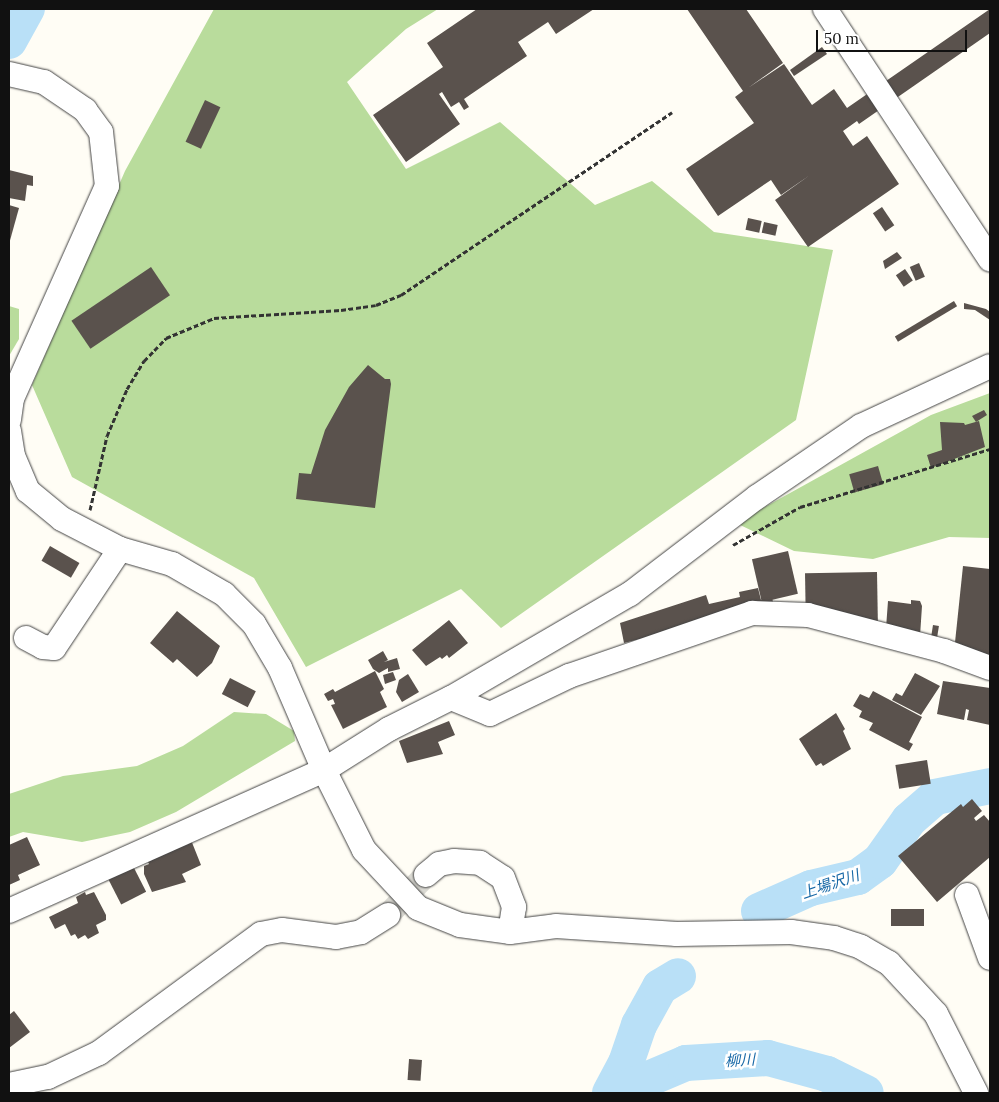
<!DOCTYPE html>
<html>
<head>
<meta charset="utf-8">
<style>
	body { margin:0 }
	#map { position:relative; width:999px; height:1102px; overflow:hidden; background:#fffdf5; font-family:Lora,"Noto Sans JP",serif }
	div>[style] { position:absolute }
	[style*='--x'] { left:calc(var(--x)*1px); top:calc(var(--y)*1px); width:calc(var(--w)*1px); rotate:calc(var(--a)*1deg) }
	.forest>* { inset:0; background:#b9dc9c }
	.river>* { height:36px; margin:-18px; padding:0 18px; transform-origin:18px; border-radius:18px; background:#b9e0f7 }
	.building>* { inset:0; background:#5a524d; transform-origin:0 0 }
	.minor-tunnel>* { height:24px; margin-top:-12px; transform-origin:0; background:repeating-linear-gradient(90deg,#dbdad3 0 24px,transparent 0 36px) }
	.path>* { height:3px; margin-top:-1.5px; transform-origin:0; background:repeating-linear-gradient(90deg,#333 0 5px,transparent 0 7.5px) }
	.roads { filter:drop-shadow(0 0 1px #444) drop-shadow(0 0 1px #444) }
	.minor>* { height:24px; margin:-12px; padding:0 12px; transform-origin:12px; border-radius:12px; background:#fff }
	span { translate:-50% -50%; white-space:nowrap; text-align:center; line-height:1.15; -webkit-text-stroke:5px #fff; paint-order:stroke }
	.water-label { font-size:15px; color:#1768a6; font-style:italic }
	.frame { position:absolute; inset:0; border:10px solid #111; pointer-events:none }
	.scale { position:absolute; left:816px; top:30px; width:151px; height:22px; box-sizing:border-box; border:2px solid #111; border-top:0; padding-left:6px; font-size:15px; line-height:18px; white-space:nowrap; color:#111; -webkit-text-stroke:4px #fff; paint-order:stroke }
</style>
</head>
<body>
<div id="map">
	<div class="forest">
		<div style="clip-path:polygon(214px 9px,438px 9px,406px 29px,347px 82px,406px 169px,500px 122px,595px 205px,652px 181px,714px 232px,833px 250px,796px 420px,501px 628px,461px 589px,306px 667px,254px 578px,72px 477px,32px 385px,125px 171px)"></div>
		<div style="clip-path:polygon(9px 306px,19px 309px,19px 339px,9px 356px)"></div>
		<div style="clip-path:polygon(990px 393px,990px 538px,949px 537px,873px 559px,794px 551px,736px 523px,931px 415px)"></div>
		<div style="clip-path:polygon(234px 712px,266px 714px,294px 731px,295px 741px,176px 812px,130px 832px,82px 842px,23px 832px,9px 837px,9px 794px,63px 776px,137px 766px,183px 746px)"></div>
	</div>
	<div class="river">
		<div style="--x:9;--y:41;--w:37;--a:-61"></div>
		<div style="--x:759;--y:911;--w:57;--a:-23.9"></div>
		<div style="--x:811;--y:888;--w:48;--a:-13.2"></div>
		<div style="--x:858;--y:877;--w:27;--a:-36"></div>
		<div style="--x:880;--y:861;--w:50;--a:-54.7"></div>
		<div style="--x:909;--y:820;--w:35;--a:-41"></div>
		<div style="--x:935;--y:797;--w:56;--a:-11.3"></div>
		<div style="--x:610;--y:1093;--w:34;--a:-62"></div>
		<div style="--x:626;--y:1063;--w:40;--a:-71.1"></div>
		<div style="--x:639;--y:1025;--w:43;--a:-61.1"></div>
		<div style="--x:660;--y:987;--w:21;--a:-31"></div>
		<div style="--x:615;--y:1093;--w:77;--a:-22.9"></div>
		<div style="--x:686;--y:1063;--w:82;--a:-3.5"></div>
		<div style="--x:768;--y:1058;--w:61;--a:15.2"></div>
		<div style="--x:827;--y:1074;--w:43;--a:26"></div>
	</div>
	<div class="building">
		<div style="clip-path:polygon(477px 9px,594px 9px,556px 34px,548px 22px,518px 42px,527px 56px,464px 99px,469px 107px,464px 110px,459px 102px,451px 107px,442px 92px,439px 94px,460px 124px,406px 162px,373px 115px,443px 67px,427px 43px)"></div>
		<div style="clip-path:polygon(687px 9px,746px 9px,783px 63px,748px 88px,784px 64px,812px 105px,834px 89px,847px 108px,990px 9px,990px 33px,859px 124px,857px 121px,843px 131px,853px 146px,867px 136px,899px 184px,808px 247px,775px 200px,810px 175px,781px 195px,771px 180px,718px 216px,686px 169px,754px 123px,735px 97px,743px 91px)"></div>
		<div style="clip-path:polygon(822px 47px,827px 54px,794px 76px,790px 70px)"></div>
		<div style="left:205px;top:100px;width:17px;height:46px;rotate:25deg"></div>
		<div style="clip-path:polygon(9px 170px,33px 176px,33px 186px,27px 185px,25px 201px,9px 198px)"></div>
		<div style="clip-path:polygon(9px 205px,19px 208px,9px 244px)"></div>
		<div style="left:882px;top:207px;width:22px;height:11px;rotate:56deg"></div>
		<div style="left:748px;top:218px;width:14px;height:12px;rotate:12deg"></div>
		<div style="left:764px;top:222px;width:14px;height:11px;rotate:12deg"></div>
		<div style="clip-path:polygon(897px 252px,902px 258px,885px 269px,883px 261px)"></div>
		<div style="left:919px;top:263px;width:15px;height:10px;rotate:67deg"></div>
		<div style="left:151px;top:267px;width:34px;height:96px;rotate:56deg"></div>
		<div style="left:905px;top:269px;width:14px;height:11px;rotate:56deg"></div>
		<div style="left:954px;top:301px;width:6px;height:69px;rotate:59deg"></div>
		<div style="clip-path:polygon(964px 303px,986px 309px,990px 312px,990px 320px,975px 310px,964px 309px)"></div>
		<div style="clip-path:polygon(368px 365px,385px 379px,390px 379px,391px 384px,375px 508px,296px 499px,299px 473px,311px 474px,325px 430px,349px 387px)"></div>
		<div style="clip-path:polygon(984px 410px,987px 415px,976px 422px,972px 416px)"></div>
		<div style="clip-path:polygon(979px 421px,985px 447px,931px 468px,927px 455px,942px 450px,940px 422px,964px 423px,965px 425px)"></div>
		<div style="left:878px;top:466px;width:19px;height:30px;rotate:74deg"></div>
		<div style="left:50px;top:546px;width:34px;height:17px;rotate:30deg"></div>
		<div style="left:788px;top:551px;width:44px;height:37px;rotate:77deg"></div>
		<div style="clip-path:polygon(963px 566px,990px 569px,990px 656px,954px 652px)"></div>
		<div style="left:877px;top:572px;width:49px;height:72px;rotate:89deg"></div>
		<div style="clip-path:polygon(758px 588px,761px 600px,772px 598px,776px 613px,644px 649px,640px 639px,624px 643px,620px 623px,706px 595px,709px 604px,740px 597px,739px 592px)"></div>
		<div style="clip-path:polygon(911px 600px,920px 601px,922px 606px,920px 636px,886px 628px,888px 601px,911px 604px)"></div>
		<div style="clip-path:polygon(177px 611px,220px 646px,212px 663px,197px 677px,177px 659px,173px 663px,150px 643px)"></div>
		<div style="clip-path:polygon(449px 620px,468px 643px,449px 658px,447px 655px,442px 659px,440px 657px,426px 666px,412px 650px)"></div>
		<div style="left:933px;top:625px;width:6px;height:15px;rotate:9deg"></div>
		<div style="clip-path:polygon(383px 651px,388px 660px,384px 662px,397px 658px,400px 669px,388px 672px,388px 668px,379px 673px,373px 669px,368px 660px)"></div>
		<div style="clip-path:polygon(375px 671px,384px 689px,380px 692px,387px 707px,343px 729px,331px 705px,335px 704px,333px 699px,328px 701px,324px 694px,333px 689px,335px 692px)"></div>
		<div style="clip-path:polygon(393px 672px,396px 680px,385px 684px,383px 675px)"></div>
		<div style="clip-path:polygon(915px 673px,940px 686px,921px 715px,892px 700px,896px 693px,902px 696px)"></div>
		<div style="clip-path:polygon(408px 674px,419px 692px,402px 702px,396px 692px,399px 680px)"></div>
		<div style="left:230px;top:678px;width:29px;height:18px;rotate:27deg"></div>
		<div style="clip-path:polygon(943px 681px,990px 688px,990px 725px,967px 720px,969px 710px,966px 709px,964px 720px,937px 714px)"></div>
		<div style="clip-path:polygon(873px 691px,922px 717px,909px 742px,913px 744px,909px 751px,869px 730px,873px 723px,859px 717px,862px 711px,853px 706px,860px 694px,869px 698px)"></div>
		<div style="clip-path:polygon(836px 713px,845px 729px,843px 731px,851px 749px,823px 766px,821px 763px,816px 766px,799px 739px)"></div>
		<div style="clip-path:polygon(449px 721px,455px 735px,438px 742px,443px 754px,407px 763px,399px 741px)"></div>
		<div style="left:927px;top:760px;width:24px;height:32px;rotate:81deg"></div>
		<div style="clip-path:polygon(972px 799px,982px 811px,974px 818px,976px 821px,984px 815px,990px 822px,990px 857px,937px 902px,898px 856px,961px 804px,963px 807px)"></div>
		<div style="clip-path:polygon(27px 837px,40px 865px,18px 875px,20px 880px,9px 885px,9px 845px)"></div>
		<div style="clip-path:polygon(191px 840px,201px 865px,182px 874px,186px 882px,152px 892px,144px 874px,144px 866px,149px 864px,147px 860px)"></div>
		<div style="left:133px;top:866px;width:29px;height:28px;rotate:63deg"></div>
		<div style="clip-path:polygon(85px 892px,86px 895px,94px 892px,106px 915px,106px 920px,96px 925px,99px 933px,88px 939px,85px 935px,78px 939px,75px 934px,71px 936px,65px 924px,55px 929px,49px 917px,78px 903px,76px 897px)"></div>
		<div style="left:891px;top:909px;width:33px;height:17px"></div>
		<div style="clip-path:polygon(14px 1011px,30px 1032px,9px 1048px,9px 1015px)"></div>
		<div style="left:409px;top:1059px;width:13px;height:21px;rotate:4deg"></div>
	</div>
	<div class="minor-tunnel">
		<div style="--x:388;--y:915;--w:55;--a:-46.5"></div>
	</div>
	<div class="path">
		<div style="--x:90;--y:510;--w:76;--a:-77.1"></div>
		<div style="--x:107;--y:436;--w:51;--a:-66.9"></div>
		<div style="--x:127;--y:389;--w:33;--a:-59"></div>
		<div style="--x:144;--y:361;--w:32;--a:-46"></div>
		<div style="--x:166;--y:338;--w:52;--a:-22.6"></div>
		<div style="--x:214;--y:318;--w:127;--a:-3.6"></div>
		<div style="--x:341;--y:310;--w:35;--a:-8"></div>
		<div style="--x:376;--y:305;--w:27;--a:-22"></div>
		<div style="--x:401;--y:295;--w:327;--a:-34"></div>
		<div style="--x:733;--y:545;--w:77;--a:-29.6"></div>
		<div style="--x:800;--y:507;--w:199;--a:-17"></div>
	</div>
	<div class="roads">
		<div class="minor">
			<div style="--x:825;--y:9;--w:300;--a:56.6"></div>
			<div style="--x:9;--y:74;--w:36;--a:13"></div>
			<div style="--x:44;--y:82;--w:50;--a:34.3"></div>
			<div style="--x:85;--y:110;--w:27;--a:54"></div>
			<div style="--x:101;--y:132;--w:54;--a:83.7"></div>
			<div style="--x:107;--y:186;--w:232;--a:114.1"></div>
			<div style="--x:12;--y:398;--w:22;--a:98"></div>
			<div style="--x:9;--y:431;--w:25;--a:81"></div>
			<div style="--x:13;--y:456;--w:38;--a:67"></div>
			<div style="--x:28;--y:491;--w:44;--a:39.5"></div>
			<div style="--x:62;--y:519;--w:65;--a:27.3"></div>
			<div style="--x:120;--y:549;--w:54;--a:16.1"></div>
			<div style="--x:172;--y:564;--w:60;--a:30"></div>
			<div style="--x:224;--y:594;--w:42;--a:45"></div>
			<div style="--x:254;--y:624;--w:51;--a:59.4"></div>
			<div style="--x:280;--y:668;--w:111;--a:66.7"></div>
			<div style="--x:324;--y:770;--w:89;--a:63.4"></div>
			<div style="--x:364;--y:850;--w:79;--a:47"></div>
			<div style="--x:418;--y:908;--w:45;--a:22"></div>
			<div style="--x:460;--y:925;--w:50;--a:8"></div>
			<div style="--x:510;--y:932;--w:46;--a:-7.4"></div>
			<div style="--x:556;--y:926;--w:121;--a:3.8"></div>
			<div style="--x:677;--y:934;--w:114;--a:-1"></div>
			<div style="--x:791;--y:932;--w:43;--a:7.9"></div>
			<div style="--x:834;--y:938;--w:28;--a:18"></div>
			<div style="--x:861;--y:947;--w:32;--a:30"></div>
			<div style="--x:889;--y:963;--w:69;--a:47.3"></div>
			<div style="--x:936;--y:1014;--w:89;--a:63.1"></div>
			<div style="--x:26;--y:638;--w:19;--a:28"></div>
			<div style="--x:43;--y:647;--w:11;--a:5"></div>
			<div style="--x:54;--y:648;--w:119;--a:-56.3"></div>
			<div style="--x:451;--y:698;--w:42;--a:22.3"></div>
			<div style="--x:490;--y:714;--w:88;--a:-25.7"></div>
			<div style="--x:569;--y:676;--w:194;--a:-19"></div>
			<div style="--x:752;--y:613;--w:56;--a:2"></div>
			<div style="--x:808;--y:615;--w:141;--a:14.8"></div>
			<div style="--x:944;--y:651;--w:49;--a:20.3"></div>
			<div style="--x:426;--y:875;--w:17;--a:-40"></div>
			<div style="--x:439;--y:864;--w:15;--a:-11"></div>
			<div style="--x:454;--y:861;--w:26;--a:4"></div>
			<div style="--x:480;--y:863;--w:27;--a:33"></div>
			<div style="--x:503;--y:878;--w:31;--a:69"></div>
			<div style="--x:514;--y:907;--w:25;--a:99"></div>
			<div style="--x:967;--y:895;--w:67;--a:69.9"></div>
			<div style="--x:9;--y:911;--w:345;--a:-24.1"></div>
			<div style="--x:324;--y:770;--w:77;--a:-32.2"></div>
			<div style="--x:389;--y:729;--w:69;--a:-26.6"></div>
			<div style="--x:451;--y:698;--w:207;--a:-30.2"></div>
			<div style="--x:630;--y:594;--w:160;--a:-37.4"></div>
			<div style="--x:757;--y:497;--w:126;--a:-34.3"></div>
			<div style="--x:861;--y:426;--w:142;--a:-24.9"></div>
			<div style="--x:9;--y:1085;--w:40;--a:-12"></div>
			<div style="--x:48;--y:1077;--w:56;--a:-25.2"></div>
			<div style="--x:99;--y:1053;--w:201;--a:-36.3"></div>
			<div style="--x:261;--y:934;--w:21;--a:-11"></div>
			<div style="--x:282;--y:930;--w:54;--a:7.4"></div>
			<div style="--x:336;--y:937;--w:25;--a:-11"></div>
			<div style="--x:361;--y:932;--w:32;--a:-32"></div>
		</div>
	</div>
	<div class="water-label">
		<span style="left:830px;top:884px;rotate:-19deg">上場沢川</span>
		<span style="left:740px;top:1060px;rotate:-3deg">柳川</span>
	</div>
	<div class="frame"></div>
	<div class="scale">50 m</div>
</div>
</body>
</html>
